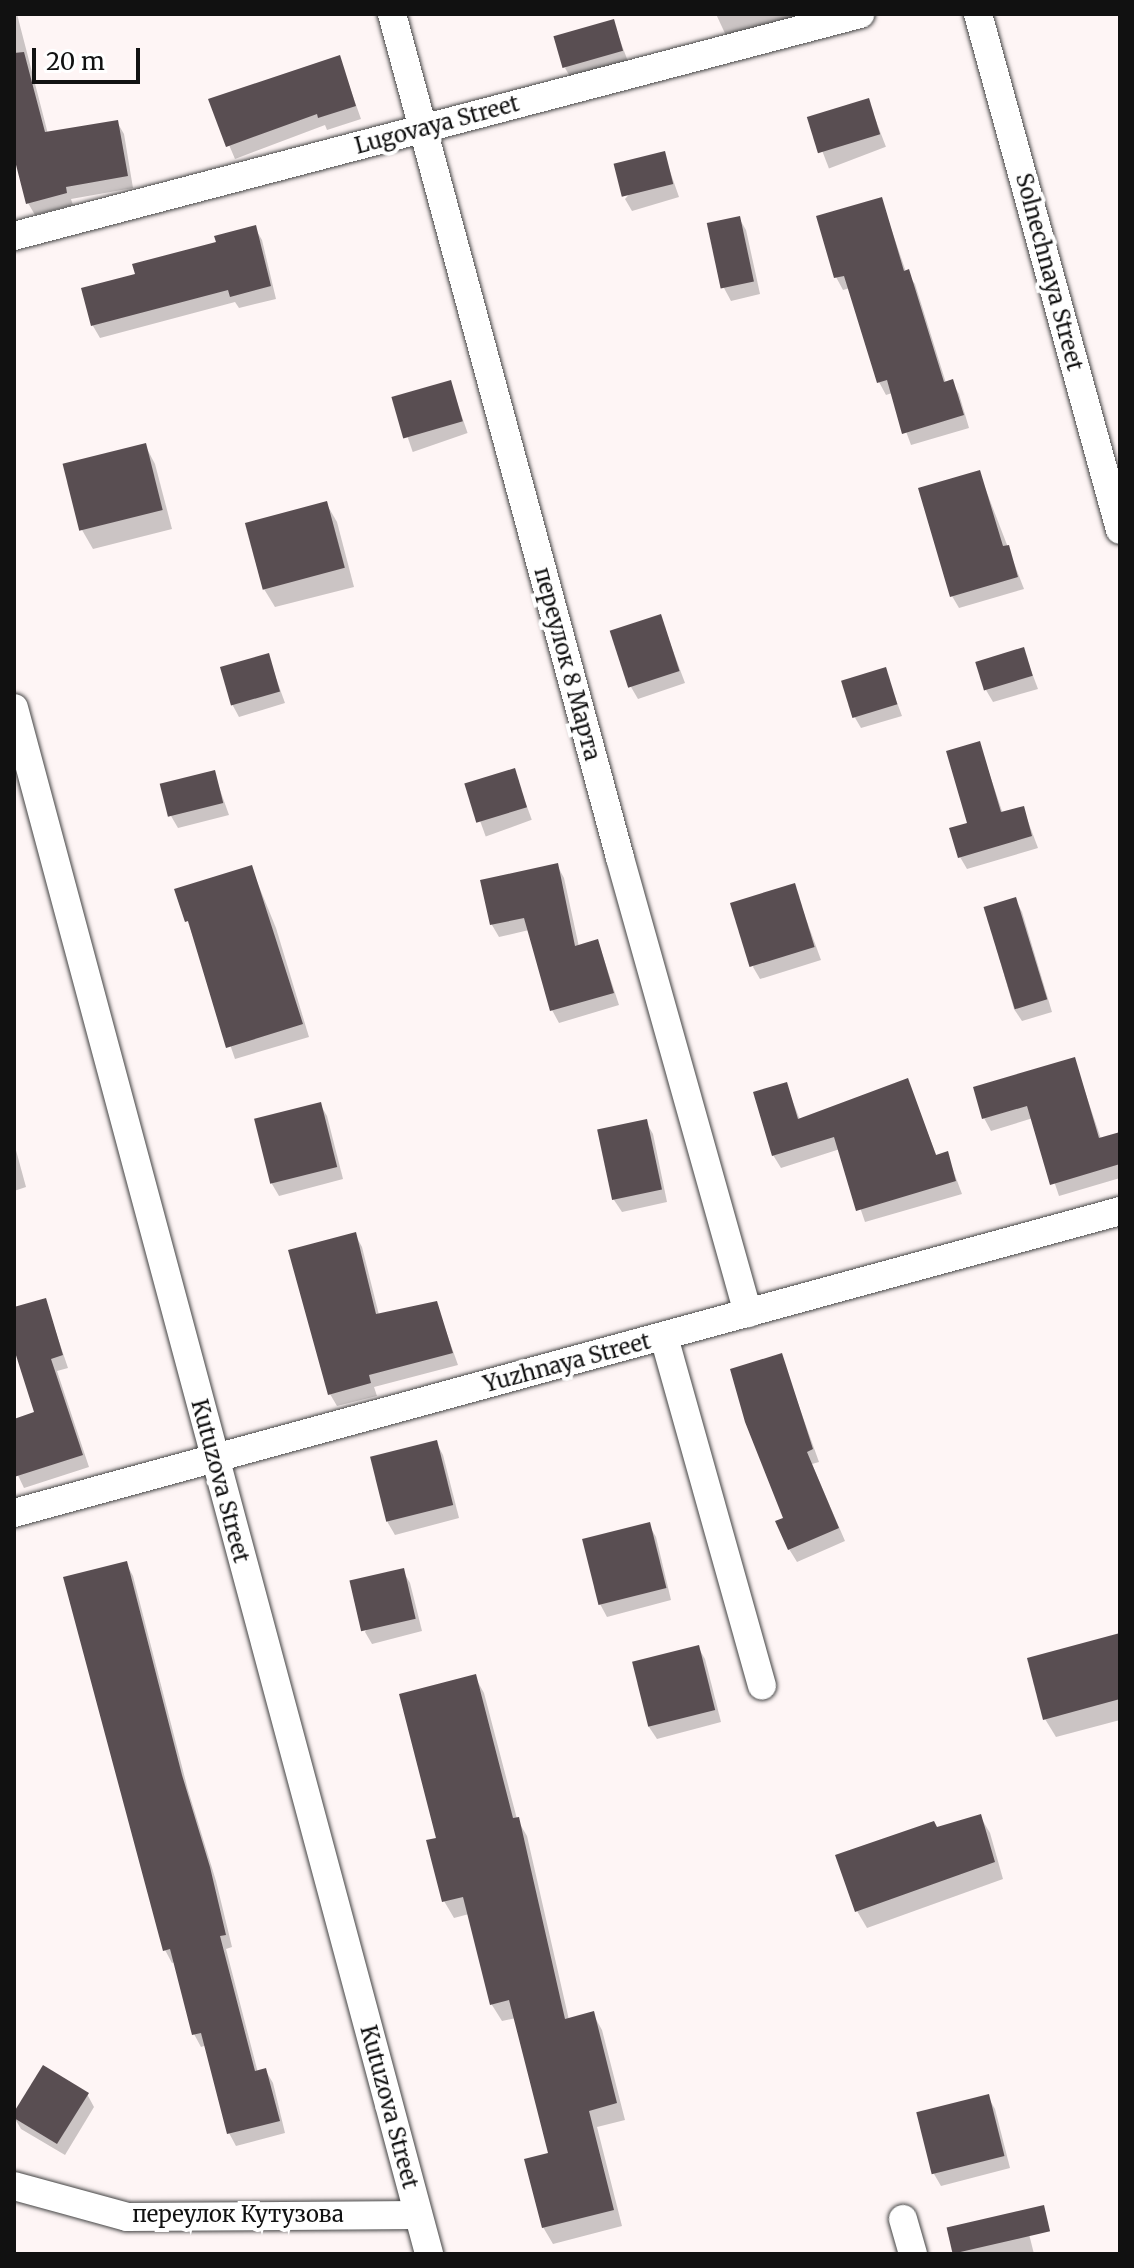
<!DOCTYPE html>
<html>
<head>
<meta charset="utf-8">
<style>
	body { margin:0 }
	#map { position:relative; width:1134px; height:2268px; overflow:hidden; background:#fef5f5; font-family:Merriweather,serif }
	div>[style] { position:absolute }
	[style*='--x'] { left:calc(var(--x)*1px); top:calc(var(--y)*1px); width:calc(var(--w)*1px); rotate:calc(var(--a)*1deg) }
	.shadow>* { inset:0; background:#0003; transform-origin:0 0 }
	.building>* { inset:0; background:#594e52; transform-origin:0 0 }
	.roads { filter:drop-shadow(0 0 2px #444) drop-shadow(0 0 2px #444) }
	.street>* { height:28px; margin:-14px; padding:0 14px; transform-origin:14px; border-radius:14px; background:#fff }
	span { translate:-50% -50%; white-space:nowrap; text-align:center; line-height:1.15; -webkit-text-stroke:8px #fff; paint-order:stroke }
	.street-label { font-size:22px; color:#111 }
	.frame { position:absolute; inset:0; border:16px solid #111; pointer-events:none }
	.scale { position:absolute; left:32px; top:48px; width:108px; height:36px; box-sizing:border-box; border:4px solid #111; border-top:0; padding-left:10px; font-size:24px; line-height:28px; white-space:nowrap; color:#111; -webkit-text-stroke:6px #fff; paint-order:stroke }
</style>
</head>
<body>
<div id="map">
	<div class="shadow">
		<div style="clip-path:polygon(14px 14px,17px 14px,48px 134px,117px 122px,124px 134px,133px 188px,71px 199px,73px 205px,35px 215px,28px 203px,14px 149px)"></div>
		<div style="clip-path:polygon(716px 14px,810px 14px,729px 42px)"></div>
		<div style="clip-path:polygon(613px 22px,629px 64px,572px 80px,565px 68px)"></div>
		<div style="clip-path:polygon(339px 57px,361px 119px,327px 130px,325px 125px,235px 159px,210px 100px)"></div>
		<div style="left:868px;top:100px;width:50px;height:61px;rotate:69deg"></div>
		<div style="clip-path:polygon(664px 154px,679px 197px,632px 211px,625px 199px)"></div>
		<div style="clip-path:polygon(881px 199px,906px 272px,915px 284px,946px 383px,952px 382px,959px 394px,969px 428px,911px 445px,892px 393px,886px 395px,879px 382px,850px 288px,843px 290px,836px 277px)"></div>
		<div style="clip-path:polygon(739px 218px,746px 230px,760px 294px,731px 301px,724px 288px)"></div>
		<div style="clip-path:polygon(255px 228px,262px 240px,276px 299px,239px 308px,235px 302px,100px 338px,93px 326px,84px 289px,138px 275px)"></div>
		<div style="left:450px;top:382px;width:54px;height:58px;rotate:71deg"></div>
		<div style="clip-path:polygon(145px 445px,155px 464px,172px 529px,93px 549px,82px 530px)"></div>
		<div style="clip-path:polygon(979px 472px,1024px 589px,959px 608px,952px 596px)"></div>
		<div style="clip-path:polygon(326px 503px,337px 522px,354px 587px,275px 607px,264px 589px)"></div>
		<div style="clip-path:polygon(660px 616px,685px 683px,638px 699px,631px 687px)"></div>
		<div style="clip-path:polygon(1023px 649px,1038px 689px,993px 702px,986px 690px)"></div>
		<div style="clip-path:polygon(268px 656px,285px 703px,239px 717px,232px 704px)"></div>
		<div style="clip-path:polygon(885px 670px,902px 716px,861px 728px,854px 716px)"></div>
		<div style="clip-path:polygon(979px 743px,1003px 814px,1023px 808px,1038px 848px,967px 869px,960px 857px,969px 824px)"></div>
		<div style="left:514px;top:771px;width:52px;height:49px;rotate:70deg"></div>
		<div style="clip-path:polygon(214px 773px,229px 815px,178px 828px,171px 816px)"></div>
		<div style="clip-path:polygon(557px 865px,564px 878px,579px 947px,598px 941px,619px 1005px,559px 1023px,552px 1010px,529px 930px,499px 937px,492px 925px,483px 882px)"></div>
		<div style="clip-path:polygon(251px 867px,276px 928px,309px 1037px,235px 1059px,177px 890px)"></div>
		<div style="clip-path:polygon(794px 886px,821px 960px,760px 979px,753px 967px)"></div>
		<div style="clip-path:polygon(1015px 899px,1022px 912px,1052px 1012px,1022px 1021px,1014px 1009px,985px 908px)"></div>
		<div style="clip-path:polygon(1074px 1059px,1101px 1139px,1120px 1134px,1120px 1178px,1059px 1196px,1033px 1118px,991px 1131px,984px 1118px)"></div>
		<div style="clip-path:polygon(907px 1080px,937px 1157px,947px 1154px,962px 1194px,865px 1222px,840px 1149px,781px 1168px,773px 1155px,786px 1084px,800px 1120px)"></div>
		<div style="clip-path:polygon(320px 1104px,327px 1116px,343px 1179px,279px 1196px,272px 1184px,256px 1121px)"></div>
		<div style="clip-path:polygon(646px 1122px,653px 1134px,667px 1202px,622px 1212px,614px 1200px,599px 1132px)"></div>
		<div style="clip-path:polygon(14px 1143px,26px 1187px,14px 1191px)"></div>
		<div style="clip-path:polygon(355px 1234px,362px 1247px,379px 1315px,436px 1303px,458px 1365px,374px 1387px,377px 1396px,337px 1406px,330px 1394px)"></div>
		<div style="clip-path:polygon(45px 1300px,68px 1368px,57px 1371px,89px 1467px,24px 1488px,14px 1467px,14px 1421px,36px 1414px,14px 1343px,14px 1309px)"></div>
		<div style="clip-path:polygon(781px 1356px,819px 1462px,812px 1464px,845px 1541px,797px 1562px,789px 1549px,786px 1519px)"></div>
		<div style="clip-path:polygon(436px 1442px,443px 1455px,459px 1518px,395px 1535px,388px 1523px,372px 1459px)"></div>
		<div style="clip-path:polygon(649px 1525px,656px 1537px,671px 1600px,607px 1617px,600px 1604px)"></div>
		<div style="clip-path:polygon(126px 1563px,133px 1576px,188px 1790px,216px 1881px,232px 1947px,226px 1949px,258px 2073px,266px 2071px,273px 2083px,285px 2133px,236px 2146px,229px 2133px,207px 2045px,201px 2047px,194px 2034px,175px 1962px,172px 1963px,165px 1950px)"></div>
		<div style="clip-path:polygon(403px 1571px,410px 1583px,422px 1631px,372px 1644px,365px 1632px)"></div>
		<div style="clip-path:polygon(1120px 1635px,1120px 1720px,1056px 1737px,1045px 1719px)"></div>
		<div style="clip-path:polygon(698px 1647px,705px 1659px,721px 1722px,657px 1739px,649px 1727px)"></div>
		<div style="clip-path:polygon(475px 1677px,484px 1693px,517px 1819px,527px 1836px,569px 2020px,593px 2014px,602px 2030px,625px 2120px,597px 2127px,622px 2226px,553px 2244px,543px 2227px,550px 2154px,516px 2018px,502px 2021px,492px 2005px,469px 1914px,454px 1918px,444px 1901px,438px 1839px)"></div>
		<div style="clip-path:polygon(980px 1816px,990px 1833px,1003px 1879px,867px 1928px,857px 1911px,937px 1829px)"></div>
		<div style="clip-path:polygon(87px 2094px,94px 2107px,65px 2155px,21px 2129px,14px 2117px)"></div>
		<div style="clip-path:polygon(988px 2097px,995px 2109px,1010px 2168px,941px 2186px,934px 2174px)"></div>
		<div style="clip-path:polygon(1027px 2226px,1034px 2254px,956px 2254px,950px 2231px)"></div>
	</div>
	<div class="building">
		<div style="left:614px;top:19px;width:33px;height:63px;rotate:74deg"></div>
		<div style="clip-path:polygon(24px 52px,45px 132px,118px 120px,128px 176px,66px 187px,67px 193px,26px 204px,14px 157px,14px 53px)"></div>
		<div style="clip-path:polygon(340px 55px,356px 106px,318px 118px,317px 114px,226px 147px,208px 99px)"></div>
		<div style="left:869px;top:98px;width:38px;height:65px;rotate:73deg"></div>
		<div style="left:665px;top:151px;width:34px;height:53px;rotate:76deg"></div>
		<div style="clip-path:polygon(882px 197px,904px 271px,909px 269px,944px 382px,953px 379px,964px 415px,902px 434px,887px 380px,877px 383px,844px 276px,834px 278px,816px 216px)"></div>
		<div style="left:740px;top:216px;width:67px;height:34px;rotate:78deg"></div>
		<div style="clip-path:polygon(256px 225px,271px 286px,230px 297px,228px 290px,91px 326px,81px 288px,135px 274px,132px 264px,216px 242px,214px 236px)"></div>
		<div style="left:451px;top:380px;width:43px;height:62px;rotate:74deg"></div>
		<div style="left:146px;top:443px;width:69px;height:86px;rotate:76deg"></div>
		<div style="clip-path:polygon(980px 470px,1003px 546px,1009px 545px,1018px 577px,950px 597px,918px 488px)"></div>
		<div style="left:327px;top:501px;width:69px;height:85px;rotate:75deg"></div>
		<div style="left:661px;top:614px;width:60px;height:54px;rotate:72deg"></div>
		<div style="left:1024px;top:647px;width:30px;height:51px;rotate:73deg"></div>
		<div style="left:269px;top:653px;width:40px;height:51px;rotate:74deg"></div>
		<div style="left:886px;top:667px;width:39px;height:47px;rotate:73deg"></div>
		<div style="clip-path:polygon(980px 741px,1001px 812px,1024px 806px,1032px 836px,958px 858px,949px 828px,967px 823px,946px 751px)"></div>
		<div style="left:515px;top:768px;width:41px;height:53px;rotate:73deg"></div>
		<div style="left:215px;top:770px;width:34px;height:57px;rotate:76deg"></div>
		<div style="clip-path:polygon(558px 863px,575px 946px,598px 939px,614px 993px,550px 1011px,524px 918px,490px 925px,480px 880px)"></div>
		<div style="clip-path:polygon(252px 865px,303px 1024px,226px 1048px,188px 921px,185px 922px,174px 889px)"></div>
		<div style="left:795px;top:883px;width:67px;height:68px;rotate:73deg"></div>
		<div style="left:1016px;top:897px;width:107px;height:34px;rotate:73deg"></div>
		<div style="clip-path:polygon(1075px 1057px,1099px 1138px,1120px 1132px,1120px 1164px,1050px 1185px,1027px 1106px,982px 1119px,973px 1087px)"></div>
		<div style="clip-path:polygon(908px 1078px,936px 1155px,948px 1151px,956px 1181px,856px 1211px,834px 1137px,772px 1156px,753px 1092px,787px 1082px,798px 1119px)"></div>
		<div style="left:321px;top:1102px;width:67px;height:69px;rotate:76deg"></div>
		<div style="left:647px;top:1119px;width:72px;height:51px;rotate:78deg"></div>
		<div style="clip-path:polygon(356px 1232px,376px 1314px,437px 1301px,453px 1353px,369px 1375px,371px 1383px,328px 1395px,288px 1250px)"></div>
		<div style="clip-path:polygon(46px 1298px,63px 1355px,51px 1359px,83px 1455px,14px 1477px,14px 1419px,34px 1412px,14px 1349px,14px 1307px)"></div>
		<div style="clip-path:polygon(782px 1353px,813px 1449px,807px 1452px,839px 1528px,788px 1550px,775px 1521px,783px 1518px,745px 1422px,730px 1369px)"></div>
		<div style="left:437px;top:1440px;width:67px;height:69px;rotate:76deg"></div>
		<div style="left:650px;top:1522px;width:68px;height:70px;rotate:76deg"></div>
		<div style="clip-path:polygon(127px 1561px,182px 1775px,210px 1867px,226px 1935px,220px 1936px,255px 2071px,266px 2068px,280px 2121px,227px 2134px,201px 2033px,192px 2035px,170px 1949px,163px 1951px,63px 1577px)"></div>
		<div style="left:404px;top:1568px;width:52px;height:56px;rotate:77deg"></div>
		<div style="clip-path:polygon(1120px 1633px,1120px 1699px,1043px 1720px,1027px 1658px)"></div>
		<div style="left:699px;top:1645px;width:67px;height:69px;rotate:76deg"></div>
		<div style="clip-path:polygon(476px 1674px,513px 1818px,519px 1817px,565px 2019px,594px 2011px,617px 2103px,589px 2111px,614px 2210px,542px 2228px,524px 2159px,548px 2153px,509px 2000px,490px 2005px,463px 1897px,442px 1902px,426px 1840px,436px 1838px,399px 1694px)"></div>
		<div style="clip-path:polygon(981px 1814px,995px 1862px,855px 1912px,835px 1855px,934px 1821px,937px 1827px)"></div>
		<div style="clip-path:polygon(43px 2065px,89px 2093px,57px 2144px,14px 2118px,14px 2112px)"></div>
		<div style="left:989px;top:2094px;width:64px;height:75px;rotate:76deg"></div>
		<div style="left:1044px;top:2205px;width:27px;height:100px;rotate:77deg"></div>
	</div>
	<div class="roads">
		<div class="street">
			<div style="--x:392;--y:14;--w:874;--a:74.88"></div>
			<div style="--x:620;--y:858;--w:473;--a:74.3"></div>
			<div style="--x:978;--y:14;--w:535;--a:74.61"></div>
			<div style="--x:14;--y:236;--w:875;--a:-14.7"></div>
			<div style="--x:14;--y:708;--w:1601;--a:74.97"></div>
			<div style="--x:664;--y:1337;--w:362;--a:74.3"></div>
			<div style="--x:14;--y:1513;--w:1146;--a:-15.27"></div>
			<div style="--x:14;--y:2186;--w:117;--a:15.3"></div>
			<div style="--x:127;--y:2217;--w:291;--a:-0.4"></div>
			<div style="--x:903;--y:2219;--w:36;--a:74"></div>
		</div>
	</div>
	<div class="street-label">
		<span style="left:437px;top:125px;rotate:-15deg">Lugovaya Street</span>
		<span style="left:1049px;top:272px;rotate:75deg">Solnechnaya Street</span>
		<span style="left:567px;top:664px;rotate:75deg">переулок 8 Марта</span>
		<span style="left:567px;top:1363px;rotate:-15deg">Yuzhnaya Street</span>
		<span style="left:220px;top:1481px;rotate:75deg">Kutuzova Street</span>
		<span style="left:389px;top:2107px;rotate:75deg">Kutuzova Street</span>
		<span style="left:238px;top:2215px">переулок Кутузова</span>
	</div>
	<div class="frame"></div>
	<div class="scale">20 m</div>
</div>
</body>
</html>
